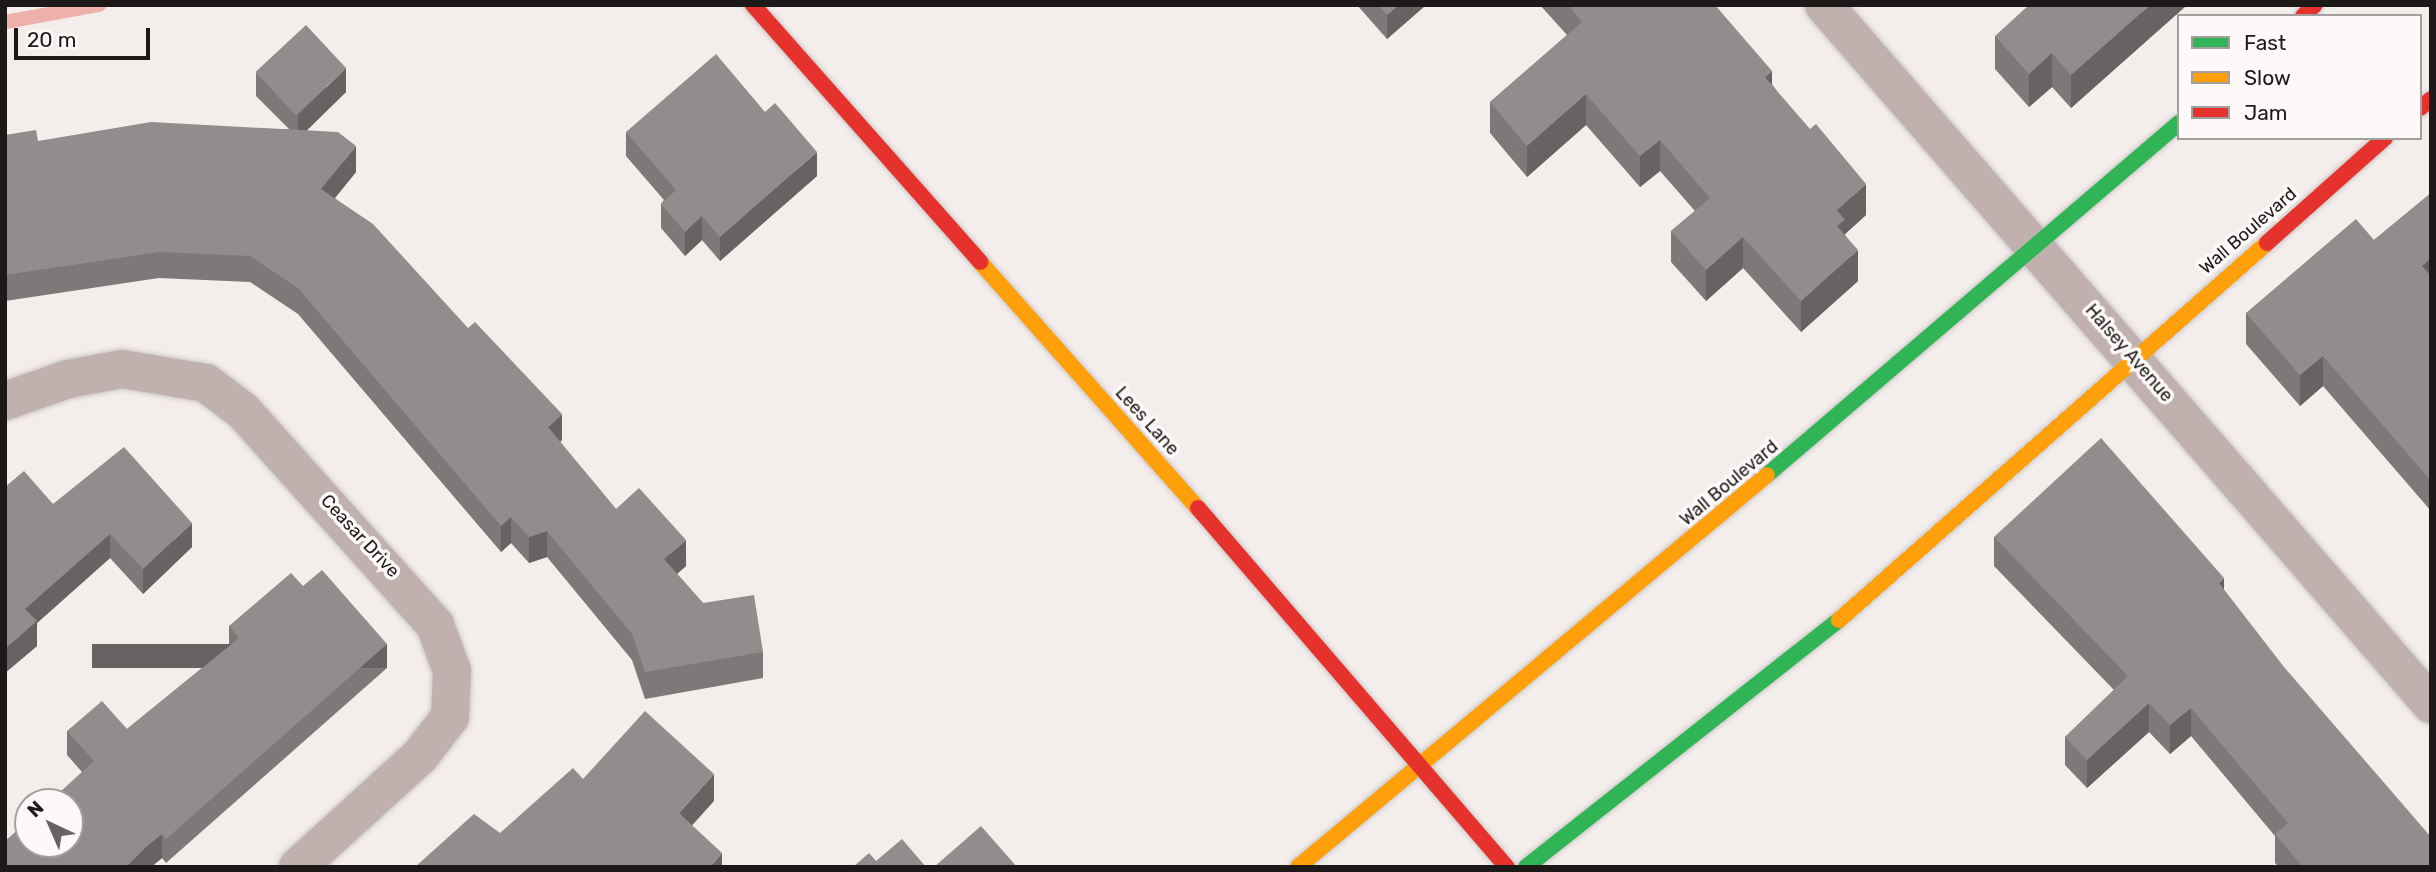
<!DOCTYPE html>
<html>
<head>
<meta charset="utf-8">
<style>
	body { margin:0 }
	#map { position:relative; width:2436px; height:872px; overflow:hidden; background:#f3edec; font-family:Rubik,sans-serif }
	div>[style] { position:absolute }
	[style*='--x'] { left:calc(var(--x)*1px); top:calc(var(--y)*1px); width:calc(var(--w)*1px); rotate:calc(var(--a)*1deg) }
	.stream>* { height:14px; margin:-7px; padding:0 7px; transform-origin:7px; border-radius:7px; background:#eeb0aa }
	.roads { filter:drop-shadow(0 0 2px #ccc8c7) drop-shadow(0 0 2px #ccc8c7) }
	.street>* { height:38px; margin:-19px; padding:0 19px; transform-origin:19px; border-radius:19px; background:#c1b1ae }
	.fast>* { height:16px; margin:-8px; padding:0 8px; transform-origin:8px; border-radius:8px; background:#30b455 }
	.slow>* { height:16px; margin:-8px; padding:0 8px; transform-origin:8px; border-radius:8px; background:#ff9f0a }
	.jam>* { height:16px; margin:-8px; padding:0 8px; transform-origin:8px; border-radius:8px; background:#e5322d }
	.wall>* { inset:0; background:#7e7978 }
	.shaded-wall>* { inset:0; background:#666362; transform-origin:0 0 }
	.building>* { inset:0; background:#928d8c; transform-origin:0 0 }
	span { translate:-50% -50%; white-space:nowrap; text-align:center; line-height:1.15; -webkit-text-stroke:7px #fef9f9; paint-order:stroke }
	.street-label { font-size:18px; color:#1d1919 }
	.frame { position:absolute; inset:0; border:7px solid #1d1919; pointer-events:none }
	.legend { position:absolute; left:2177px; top:14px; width:245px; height:126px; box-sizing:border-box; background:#fef9f9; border:2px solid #a49f9f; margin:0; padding:9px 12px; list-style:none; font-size:21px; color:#1d1919 }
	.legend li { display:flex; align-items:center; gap:14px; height:35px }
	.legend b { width:35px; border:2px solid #a49f9f }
	.north { position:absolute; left:14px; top:788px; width:70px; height:70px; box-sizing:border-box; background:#fef9f9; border:2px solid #a49f9f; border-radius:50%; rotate:316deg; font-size:19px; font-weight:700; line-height:28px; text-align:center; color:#1d1919 }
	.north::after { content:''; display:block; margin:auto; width:24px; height:32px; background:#686363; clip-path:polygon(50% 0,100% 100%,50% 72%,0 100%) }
	.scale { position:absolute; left:14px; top:28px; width:136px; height:32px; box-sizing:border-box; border:4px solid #1d1919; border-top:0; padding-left:9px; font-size:21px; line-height:24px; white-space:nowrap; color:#1d1919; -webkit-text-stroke:5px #fef9f9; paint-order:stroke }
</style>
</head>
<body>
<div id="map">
	<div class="stream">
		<div style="--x:5;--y:22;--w:96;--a:-10.3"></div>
	</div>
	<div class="roads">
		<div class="street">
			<div style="--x:1824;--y:5;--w:926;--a:49.03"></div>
			<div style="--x:5;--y:401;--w:67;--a:-19.2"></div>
			<div style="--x:68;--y:379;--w:55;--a:-10.5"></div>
			<div style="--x:122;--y:369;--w:85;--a:9.5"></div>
			<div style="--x:206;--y:383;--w:46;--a:37.1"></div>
			<div style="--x:243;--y:411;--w:288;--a:48.1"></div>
			<div style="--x:435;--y:625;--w:49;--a:69.7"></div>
			<div style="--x:452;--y:671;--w:46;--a:92.5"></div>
			<div style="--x:450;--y:717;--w:49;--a:127.6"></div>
			<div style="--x:420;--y:756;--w:165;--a:137.7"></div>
		</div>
		<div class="fast">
			<div style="--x:1767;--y:475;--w:542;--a:-40.51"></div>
			<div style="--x:1526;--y:867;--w:399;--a:-38.3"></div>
		</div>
		<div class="slow">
			<div style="--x:980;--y:262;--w:329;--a:48.5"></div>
			<div style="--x:1839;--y:620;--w:570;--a:-41.37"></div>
			<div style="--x:1298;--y:867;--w:611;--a:-39.89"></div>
		</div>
		<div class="jam">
			<div style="--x:753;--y:5;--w:343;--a:48.5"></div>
			<div style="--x:2303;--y:16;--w:16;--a:-43"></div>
			<div style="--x:2420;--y:108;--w:14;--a:-39"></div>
			<div style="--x:2267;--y:243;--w:158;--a:-41.7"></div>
			<div style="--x:1198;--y:508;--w:474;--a:49.3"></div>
		</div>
	</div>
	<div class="wall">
		<div style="clip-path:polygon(1357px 5px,1426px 5px,1387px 39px)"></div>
		<div style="clip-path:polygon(1540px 5px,1715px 5px,1866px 215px,1845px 234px,1858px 281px,1801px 332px,1743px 268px,1706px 301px,1671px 262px,1671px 231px,1695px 211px,1660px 171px,1640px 187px,1586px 125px,1527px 177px,1490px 133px,1490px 102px,1567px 35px)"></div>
		<div style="clip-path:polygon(2187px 5px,2071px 108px,2052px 87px,2029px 107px,1995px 69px,1995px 36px)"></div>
		<div style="clip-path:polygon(256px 72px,346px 92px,307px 130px,356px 172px,335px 198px,562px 440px,560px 442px,616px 509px,686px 566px,677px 574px,703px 603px,763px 652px,763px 678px,645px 699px,632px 660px,547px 557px,529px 563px,511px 543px,501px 552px,298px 314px,250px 282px,159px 278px,5px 301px,5px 135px,38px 141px,289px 129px,256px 96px)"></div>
		<div style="clip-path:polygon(626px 132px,817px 176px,720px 261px,702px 240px,685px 256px,661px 228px,661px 204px,664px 200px,626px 156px)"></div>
		<div style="clip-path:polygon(2431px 193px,2431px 511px,2323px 386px,2300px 406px,2246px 344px,2246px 313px,2374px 240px)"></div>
		<div style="clip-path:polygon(5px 487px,53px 504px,192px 547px,143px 594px,110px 558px,37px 623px,37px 646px,5px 673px)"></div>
		<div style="clip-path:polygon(1994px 537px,2224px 591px,2431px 867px,2279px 867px,2275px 863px,2275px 836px,2191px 736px,2170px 754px,2149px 732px,2087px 788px,2065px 765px,2065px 737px,2114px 690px,1994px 566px)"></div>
		<div style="clip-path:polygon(303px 586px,387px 668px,166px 863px,162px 858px,151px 867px,5px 867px,82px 772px,67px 755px,67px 731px,127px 729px,229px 646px,229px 626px)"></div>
	</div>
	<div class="shaded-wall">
		<div style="clip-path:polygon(1399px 5px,1426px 5px,1387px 39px,1387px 15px)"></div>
		<div style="clip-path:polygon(2150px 5px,2187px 5px,2071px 108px,2071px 75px)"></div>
		<div style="clip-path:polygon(2052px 53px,2052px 87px,2029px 107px,2029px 74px)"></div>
		<div style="clip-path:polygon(346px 68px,346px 92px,298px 139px,298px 115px)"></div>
		<div style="clip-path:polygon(1772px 71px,1772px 102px,1765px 77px)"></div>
		<div style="clip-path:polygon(1586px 94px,1586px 125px,1527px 177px,1527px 146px)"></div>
		<div style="clip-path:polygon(1660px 140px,1660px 171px,1640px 187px,1640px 156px)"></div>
		<div style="clip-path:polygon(356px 146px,356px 172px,321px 215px,321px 189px)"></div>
		<div style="clip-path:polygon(817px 152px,817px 176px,720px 261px,720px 237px)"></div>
		<div style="clip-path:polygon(1866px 184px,1866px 215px,1845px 234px,1845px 251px,1837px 257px,1837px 210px)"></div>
		<div style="clip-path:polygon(702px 216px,702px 240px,685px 256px,685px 232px)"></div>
		<div style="clip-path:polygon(1743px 237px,1743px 268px,1706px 301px,1706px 270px)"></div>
		<div style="clip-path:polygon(1858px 250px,1858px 281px,1801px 332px,1801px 301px)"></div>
		<div style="clip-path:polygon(2431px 258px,2431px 289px,2422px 266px)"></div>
		<div style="clip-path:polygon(2323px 356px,2323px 386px,2300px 406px,2300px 375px)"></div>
		<div style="clip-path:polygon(562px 414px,562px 440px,548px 453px,548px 427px)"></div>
		<div style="clip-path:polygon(511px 517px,511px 543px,501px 552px,501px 526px)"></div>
		<div style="clip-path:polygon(192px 523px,192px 547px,143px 594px,143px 569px)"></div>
		<div style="clip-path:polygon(547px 531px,547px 557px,529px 563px,529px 537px)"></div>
		<div style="clip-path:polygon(110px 534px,110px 558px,37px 623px,37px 646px,5px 673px,5px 649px,25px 609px)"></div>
		<div style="clip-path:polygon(686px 540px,686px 566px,664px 585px,664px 559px)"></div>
		<div style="clip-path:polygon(2224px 578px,2224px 607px,2219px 583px)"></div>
		<div style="left:387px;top:644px;width:24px;height:295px;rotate:90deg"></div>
		<div style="clip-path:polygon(2149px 703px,2149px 732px,2087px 788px,2087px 760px)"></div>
		<div style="clip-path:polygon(2191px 708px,2191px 736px,2170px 754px,2170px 725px)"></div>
		<div style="clip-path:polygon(714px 774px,714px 801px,679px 840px,679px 813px)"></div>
		<div style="clip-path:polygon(162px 834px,162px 858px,151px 867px,126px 867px,146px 847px)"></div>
		<div style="clip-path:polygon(722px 853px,722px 867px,710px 867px)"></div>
	</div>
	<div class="building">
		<div style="clip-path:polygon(1378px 5px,1399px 5px,1387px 15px)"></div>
		<div style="clip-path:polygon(1568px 5px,1715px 5px,1772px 71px,1765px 77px,1810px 129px,1816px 124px,1866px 184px,1837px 210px,1845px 220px,1837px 226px,1858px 250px,1801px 301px,1743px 237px,1706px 270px,1671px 231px,1710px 198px,1660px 140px,1640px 156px,1586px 94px,1527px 146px,1490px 102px,1582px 22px)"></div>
		<div style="clip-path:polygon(2029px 5px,2150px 5px,2071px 75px,2052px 53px,2029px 74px,1995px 36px)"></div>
		<div style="left:306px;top:25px;width:59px;height:69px;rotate:47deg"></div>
		<div style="clip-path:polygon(716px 54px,765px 112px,775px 103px,817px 152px,720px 237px,702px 216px,685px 232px,661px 204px,676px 190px,626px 132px)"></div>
		<div style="clip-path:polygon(151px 122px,338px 132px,356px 146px,321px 189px,373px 224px,468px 328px,475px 322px,562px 414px,548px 427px,616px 509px,639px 488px,686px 540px,664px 559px,703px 603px,754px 595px,763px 652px,645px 672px,632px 634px,547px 531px,529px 537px,511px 517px,501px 526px,298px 288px,250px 256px,159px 252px,5px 275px,5px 135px,36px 130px,38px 141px)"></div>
		<div style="clip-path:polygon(2431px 193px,2431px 258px,2422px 266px,2431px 276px,2431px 481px,2323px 356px,2300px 375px,2246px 313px,2356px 219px,2374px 240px)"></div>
		<div style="clip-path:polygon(2101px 438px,2224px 578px,2219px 583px,2284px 667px,2431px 837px,2431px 867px,2303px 867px,2275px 834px,2288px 823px,2191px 708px,2170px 725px,2149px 703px,2087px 760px,2065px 737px,2128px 676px,1994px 537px)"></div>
		<div style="clip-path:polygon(124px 447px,192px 523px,143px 569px,110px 534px,25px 609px,37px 621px,5px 649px,5px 487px,24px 471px,53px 504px)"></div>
		<div style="clip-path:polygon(322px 570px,387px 644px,166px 839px,162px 834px,146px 847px,126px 867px,5px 867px,5px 841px,28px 821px,28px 844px,70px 844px,70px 802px,49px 802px,94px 761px,67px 731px,102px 701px,127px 729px,239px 638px,229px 626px,291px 573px,303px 586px)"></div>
		<div style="clip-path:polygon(645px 711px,714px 774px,679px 813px,722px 853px,710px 867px,415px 867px,474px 814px,500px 833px,573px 768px,583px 779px)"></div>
		<div style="clip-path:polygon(981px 826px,1017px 867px,934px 867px)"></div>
		<div style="clip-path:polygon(902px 839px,926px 867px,853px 867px,869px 853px,876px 861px)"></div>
	</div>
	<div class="street-label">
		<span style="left:2248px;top:231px;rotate:-41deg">Wall Boulevard</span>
		<span style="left:2129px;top:353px;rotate:49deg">Halsey Avenue</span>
		<span style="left:1147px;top:421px;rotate:48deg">Lees Lane</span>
		<span style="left:1729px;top:483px;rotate:-40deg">Wall Boulevard</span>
		<span style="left:360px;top:536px;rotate:47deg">Ceasar Drive</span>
	</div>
	<div class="frame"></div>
	<ul class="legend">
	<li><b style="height:9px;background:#30b455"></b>Fast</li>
	<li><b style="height:9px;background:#ff9f0a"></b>Slow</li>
	<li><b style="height:9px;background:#e5322d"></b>Jam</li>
	</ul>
	<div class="north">N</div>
	<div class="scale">20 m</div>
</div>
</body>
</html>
